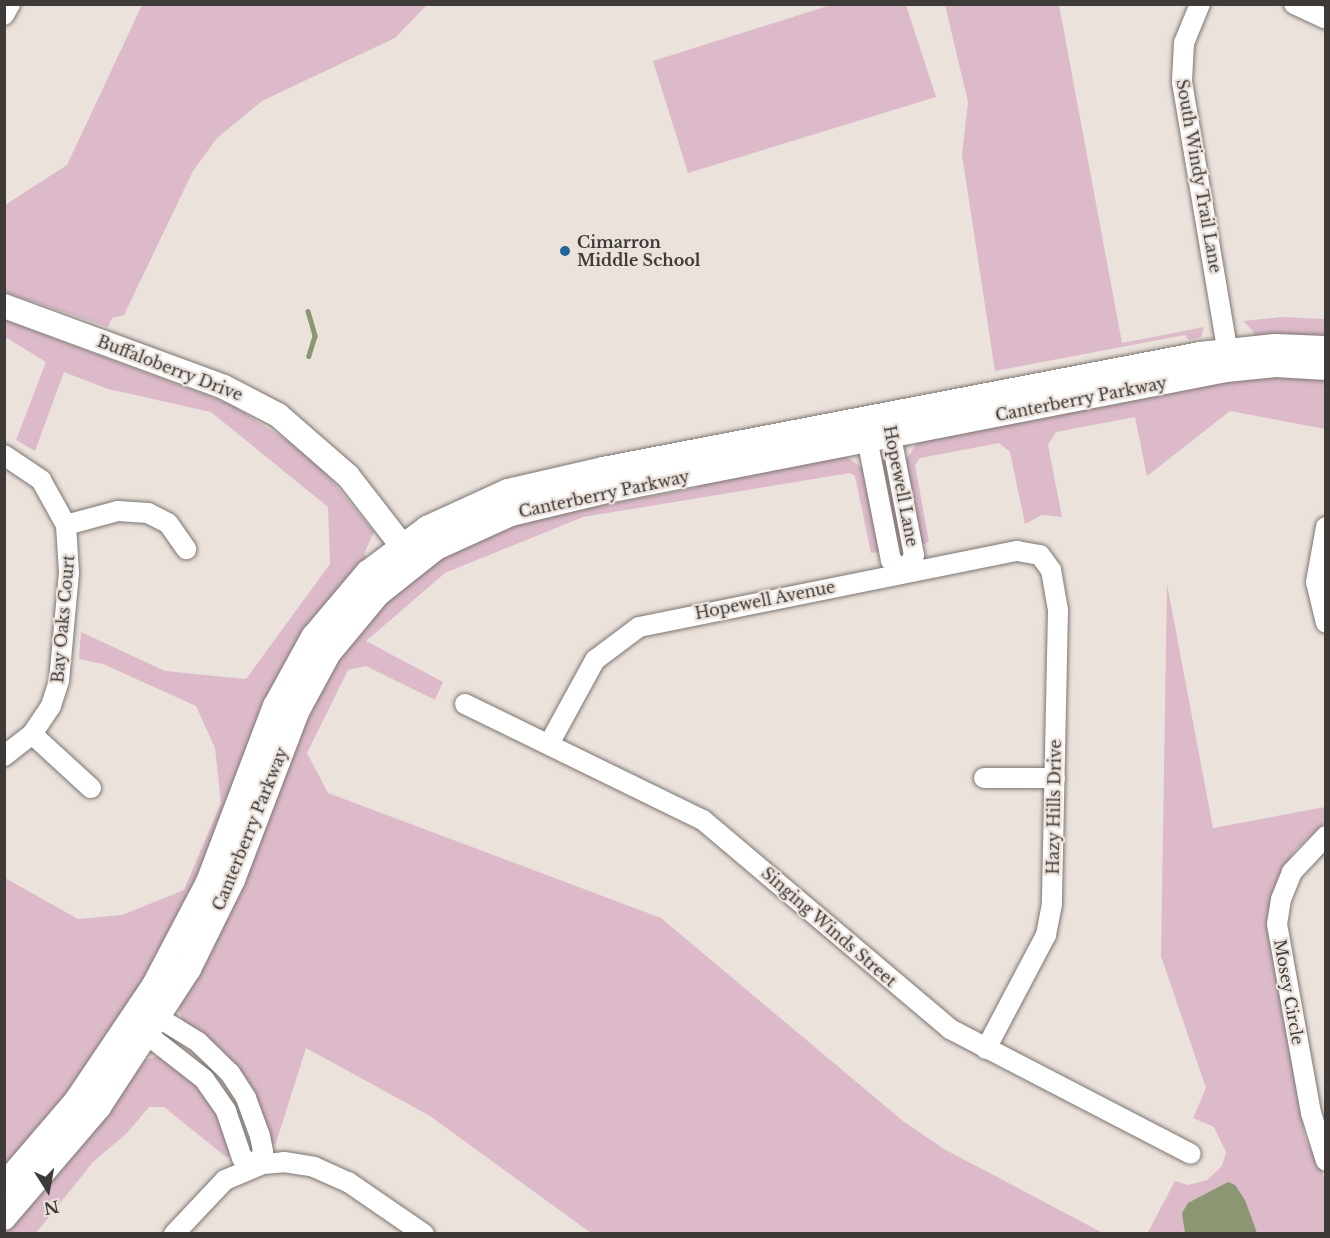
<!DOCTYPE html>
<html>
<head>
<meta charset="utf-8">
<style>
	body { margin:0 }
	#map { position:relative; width:1330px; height:1238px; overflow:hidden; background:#ebe2dc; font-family:"Libre Baskerville",serif }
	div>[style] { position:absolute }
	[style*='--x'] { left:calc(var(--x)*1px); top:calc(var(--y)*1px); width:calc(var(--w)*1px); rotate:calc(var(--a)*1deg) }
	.green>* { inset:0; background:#dcbaca; transform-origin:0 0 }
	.water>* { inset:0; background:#8b9772 }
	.stream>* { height:4.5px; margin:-2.25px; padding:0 2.25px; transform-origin:2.25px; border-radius:2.25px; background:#8b9772 }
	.roads { filter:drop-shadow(0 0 2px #7d7570) drop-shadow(0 0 2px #7d7570) }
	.minor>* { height:20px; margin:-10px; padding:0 10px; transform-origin:10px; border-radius:10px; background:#fff }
	.tertiary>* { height:24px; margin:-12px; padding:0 12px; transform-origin:12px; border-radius:12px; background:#fff }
	.dots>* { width:16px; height:16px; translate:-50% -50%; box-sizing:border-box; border:3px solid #ebe2dc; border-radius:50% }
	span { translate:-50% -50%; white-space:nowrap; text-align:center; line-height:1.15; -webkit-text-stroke:4.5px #ebe2dc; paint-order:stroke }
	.street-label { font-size:16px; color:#3e3a38 }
	.poi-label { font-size:16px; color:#3e3a38; font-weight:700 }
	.left { translate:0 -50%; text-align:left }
	.frame { position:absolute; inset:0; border:6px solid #3e3a38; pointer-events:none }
	.north { position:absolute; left:18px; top:1160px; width:60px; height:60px; -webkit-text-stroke:4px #ebe2dc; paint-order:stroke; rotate:169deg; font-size:16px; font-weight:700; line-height:24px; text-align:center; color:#3e3a38 }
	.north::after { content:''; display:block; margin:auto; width:21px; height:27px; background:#3e3a38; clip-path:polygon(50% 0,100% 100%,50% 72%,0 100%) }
</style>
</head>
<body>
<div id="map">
	<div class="green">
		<div style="clip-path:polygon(834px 4px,906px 5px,936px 97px,688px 173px,653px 61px)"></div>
		<div style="clip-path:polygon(142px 5px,427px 5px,395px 38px,262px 101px,217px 138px,193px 171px,124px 315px,112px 318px,108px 327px,5px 292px,5px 205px,67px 165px)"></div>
		<div style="clip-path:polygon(945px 5px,1059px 5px,1122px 343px,1204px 327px,1201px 337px,1189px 340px,1185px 335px,995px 371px,962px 155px,968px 102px)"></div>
		<div style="clip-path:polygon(1281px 317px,1325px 319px,1325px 338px,1254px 337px,1253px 331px,1243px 321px)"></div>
		<div style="clip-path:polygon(5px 320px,232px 405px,291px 443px,323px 470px,374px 532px,364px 554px,371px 563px,116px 1035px,5px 1174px,5px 878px,78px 919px,122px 915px,184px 890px,221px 803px,215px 748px,196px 706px,103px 664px,79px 659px,81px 632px,165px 671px,246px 679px,330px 564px,328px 507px,211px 412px,108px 389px,64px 372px,35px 451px,16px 440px,46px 362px,5px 337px)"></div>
		<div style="clip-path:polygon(1267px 376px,1324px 376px,1325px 429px,1230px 411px,1147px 476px,1135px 417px,1056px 432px,1048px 445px,1062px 517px,1042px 515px,1025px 524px,1010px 452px,999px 443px,920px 458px,915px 465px,929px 542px,921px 545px,904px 463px,921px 437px,1131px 397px)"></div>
		<div style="clip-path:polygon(840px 453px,866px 470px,882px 552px,871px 553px,855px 476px,850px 473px,583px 517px,445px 573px,366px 641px,443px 682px,435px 700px,366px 666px,348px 670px,307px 753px,328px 793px,661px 918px,903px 1121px,944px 1149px,1103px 1233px,591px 1233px,430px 1116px,306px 1048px,276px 1143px,271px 1145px,182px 1019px,178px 1007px,304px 711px,363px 619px,455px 545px,577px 504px,583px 509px,696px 488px,706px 480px)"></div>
		<div style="left:884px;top:461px;width:90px;height:4px;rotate:77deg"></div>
		<div style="clip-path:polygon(1167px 584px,1213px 828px,1325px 807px,1325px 822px,1294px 851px,1278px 878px,1267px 930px,1305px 1137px,1325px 1179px,1326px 1233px,1147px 1234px,1175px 1181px,1188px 1185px,1207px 1180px,1222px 1166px,1226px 1152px,1214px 1127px,1193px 1118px,1206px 1088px,1161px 956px)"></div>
		<div style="clip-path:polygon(157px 1056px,198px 1085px,218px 1115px,231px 1156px,226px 1157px,164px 1107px,149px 1107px,127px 1133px,93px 1162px,36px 1233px,5px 1234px,5px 1227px,142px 1061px)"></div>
	</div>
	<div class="water">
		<div style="clip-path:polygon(1228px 1182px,1235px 1185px,1245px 1200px,1257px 1233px,1185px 1233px,1182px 1213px,1188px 1203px)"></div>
	</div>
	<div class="stream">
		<div style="--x:308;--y:311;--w:26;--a:74"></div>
		<div style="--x:315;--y:336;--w:21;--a:107"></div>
	</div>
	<div class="roads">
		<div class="minor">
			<div style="--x:1200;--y:4;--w:42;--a:112.3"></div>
			<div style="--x:1184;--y:43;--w:39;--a:93"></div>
			<div style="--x:1182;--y:82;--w:271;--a:80.4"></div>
			<div style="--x:1294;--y:4;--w:35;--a:25"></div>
			<div style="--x:4;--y:15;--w:13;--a:-61"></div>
			<div style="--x:865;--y:428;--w:135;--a:78.9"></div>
			<div style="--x:891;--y:560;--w:19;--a:43"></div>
			<div style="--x:905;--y:573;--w:20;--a:-63"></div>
			<div style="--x:914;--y:555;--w:136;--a:-101"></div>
			<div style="--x:4;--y:455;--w:45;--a:34"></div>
			<div style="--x:41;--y:480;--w:51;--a:60.9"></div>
			<div style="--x:66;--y:525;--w:54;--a:-15.1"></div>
			<div style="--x:118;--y:511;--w:30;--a:4"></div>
			<div style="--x:148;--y:513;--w:22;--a:27"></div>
			<div style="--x:168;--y:523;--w:32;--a:55"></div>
			<div style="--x:66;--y:525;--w:48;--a:86.4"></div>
			<div style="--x:69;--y:573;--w:108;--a:95.3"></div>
			<div style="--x:59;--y:681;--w:26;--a:108"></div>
			<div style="--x:51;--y:706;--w:34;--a:124"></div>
			<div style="--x:32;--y:734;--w:80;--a:42.5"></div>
			<div style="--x:1326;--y:527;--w:56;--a:100.3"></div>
			<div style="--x:1316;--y:582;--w:42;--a:76.3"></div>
			<div style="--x:465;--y:704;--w:265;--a:26"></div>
			<div style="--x:703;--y:820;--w:324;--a:40.2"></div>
			<div style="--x:950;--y:1029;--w:271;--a:27.4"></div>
			<div style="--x:549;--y:744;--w:96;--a:-61.3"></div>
			<div style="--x:595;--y:660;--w:55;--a:-36.9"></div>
			<div style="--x:639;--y:627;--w:386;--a:-11.4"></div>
			<div style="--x:1017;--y:551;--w:23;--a:10"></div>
			<div style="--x:1040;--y:555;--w:19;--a:54"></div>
			<div style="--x:1051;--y:570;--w:41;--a:80.1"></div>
			<div style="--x:1058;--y:610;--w:294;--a:91.2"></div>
			<div style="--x:1052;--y:904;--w:32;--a:101"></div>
			<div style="--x:1046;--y:935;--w:129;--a:117.8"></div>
			<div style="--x:4;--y:756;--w:36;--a:-38"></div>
			<div style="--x:984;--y:778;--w:71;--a:0"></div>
			<div style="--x:1326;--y:836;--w:50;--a:133.4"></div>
			<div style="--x:1292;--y:872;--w:29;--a:112"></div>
			<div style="--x:1281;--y:899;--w:25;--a:99"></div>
			<div style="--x:1277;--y:924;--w:192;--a:79.8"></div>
			<div style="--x:1311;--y:1113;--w:50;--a:72.6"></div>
			<div style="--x:145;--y:1014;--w:15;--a:16"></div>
			<div style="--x:159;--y:1018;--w:46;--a:31.6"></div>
			<div style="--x:198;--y:1042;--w:45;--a:44.1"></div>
			<div style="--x:230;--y:1073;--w:30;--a:57"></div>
			<div style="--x:246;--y:1098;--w:40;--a:69.8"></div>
			<div style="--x:260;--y:1136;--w:16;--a:79"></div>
			<div style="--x:263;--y:1152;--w:15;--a:113"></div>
			<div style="--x:142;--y:1021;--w:17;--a:65"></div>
			<div style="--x:149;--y:1036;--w:70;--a:38"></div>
			<div style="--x:204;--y:1079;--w:39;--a:55"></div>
			<div style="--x:226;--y:1111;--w:50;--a:71.2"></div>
			<div style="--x:242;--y:1158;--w:17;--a:28"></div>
			<div style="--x:174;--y:1234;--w:74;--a:-46.6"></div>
			<div style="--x:225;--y:1180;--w:41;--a:-22.8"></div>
			<div style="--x:263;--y:1164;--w:21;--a:-5"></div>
			<div style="--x:284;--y:1162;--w:30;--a:9"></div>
			<div style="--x:314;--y:1167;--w:37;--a:24"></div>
			<div style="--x:348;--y:1182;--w:92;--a:34.4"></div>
		</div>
		<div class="tertiary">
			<div style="--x:4;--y:306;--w:234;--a:20.2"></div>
			<div style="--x:224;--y:387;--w:61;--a:27.4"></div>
			<div style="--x:278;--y:415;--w:93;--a:41.1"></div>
			<div style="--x:348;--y:476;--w:101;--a:52.2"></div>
			<div style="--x:4;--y:1185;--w:111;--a:-49.4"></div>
			<div style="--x:76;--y:1101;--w:140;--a:-56.1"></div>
			<div style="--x:154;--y:985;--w:116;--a:-62.3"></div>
			<div style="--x:208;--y:882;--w:188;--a:-69.2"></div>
			<div style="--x:275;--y:706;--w:79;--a:-61.2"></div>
			<div style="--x:313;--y:637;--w:85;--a:-49.8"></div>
			<div style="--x:368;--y:572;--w:74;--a:-36.7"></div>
			<div style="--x:427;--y:528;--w:89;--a:-24.6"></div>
			<div style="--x:508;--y:491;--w:98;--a:-13"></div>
			<div style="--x:603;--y:469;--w:608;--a:-10.9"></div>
			<div style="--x:1200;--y:354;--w:75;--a:-6.1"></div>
			<div style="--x:1275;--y:346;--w:51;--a:2.2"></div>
			<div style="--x:4;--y:1218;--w:146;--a:-49.4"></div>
			<div style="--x:99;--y:1107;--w:165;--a:-56.9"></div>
			<div style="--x:189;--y:969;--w:99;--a:-63.7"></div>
			<div style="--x:233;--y:880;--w:180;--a:-69.1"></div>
			<div style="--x:297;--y:712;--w:67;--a:-61.5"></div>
			<div style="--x:329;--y:653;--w:77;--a:-50.3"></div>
			<div style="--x:378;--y:594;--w:74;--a:-38.4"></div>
			<div style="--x:436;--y:548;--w:82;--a:-24.4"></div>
			<div style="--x:511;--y:514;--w:99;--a:-13.5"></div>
			<div style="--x:607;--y:491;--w:631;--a:-11.06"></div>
			<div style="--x:1226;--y:370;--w:50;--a:-5.7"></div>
			<div style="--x:1276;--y:365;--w:50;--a:3.4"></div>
		</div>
	</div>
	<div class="dots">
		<div style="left:565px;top:251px;background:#21659a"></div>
	</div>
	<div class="street-label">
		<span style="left:1199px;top:176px;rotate:80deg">South Windy Trail Lane</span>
		<span style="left:170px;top:368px;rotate:21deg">Buffaloberry Drive</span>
		<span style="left:1081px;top:399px;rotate:-11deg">Canterberry Parkway</span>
		<span style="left:901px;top:486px;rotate:79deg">Hopewell Lane</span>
		<span style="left:604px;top:494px;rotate:-12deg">Canterberry Parkway</span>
		<span style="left:765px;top:600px;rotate:-11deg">Hopewell Avenue</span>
		<span style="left:63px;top:619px;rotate:-85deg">Bay Oaks Court</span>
		<span style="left:1054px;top:807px;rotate:-89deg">Hazy Hills Drive</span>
		<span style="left:250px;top:829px;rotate:-68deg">Canterberry Parkway</span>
		<span style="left:829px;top:927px;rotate:41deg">Singing Winds Street</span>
		<span style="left:1289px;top:992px;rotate:80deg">Mosey Circle</span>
	</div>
	<div class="poi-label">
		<span class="left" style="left:577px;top:251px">Cimarron<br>Middle School</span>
	</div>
	<div class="frame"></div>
	<div class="north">N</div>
</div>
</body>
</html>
